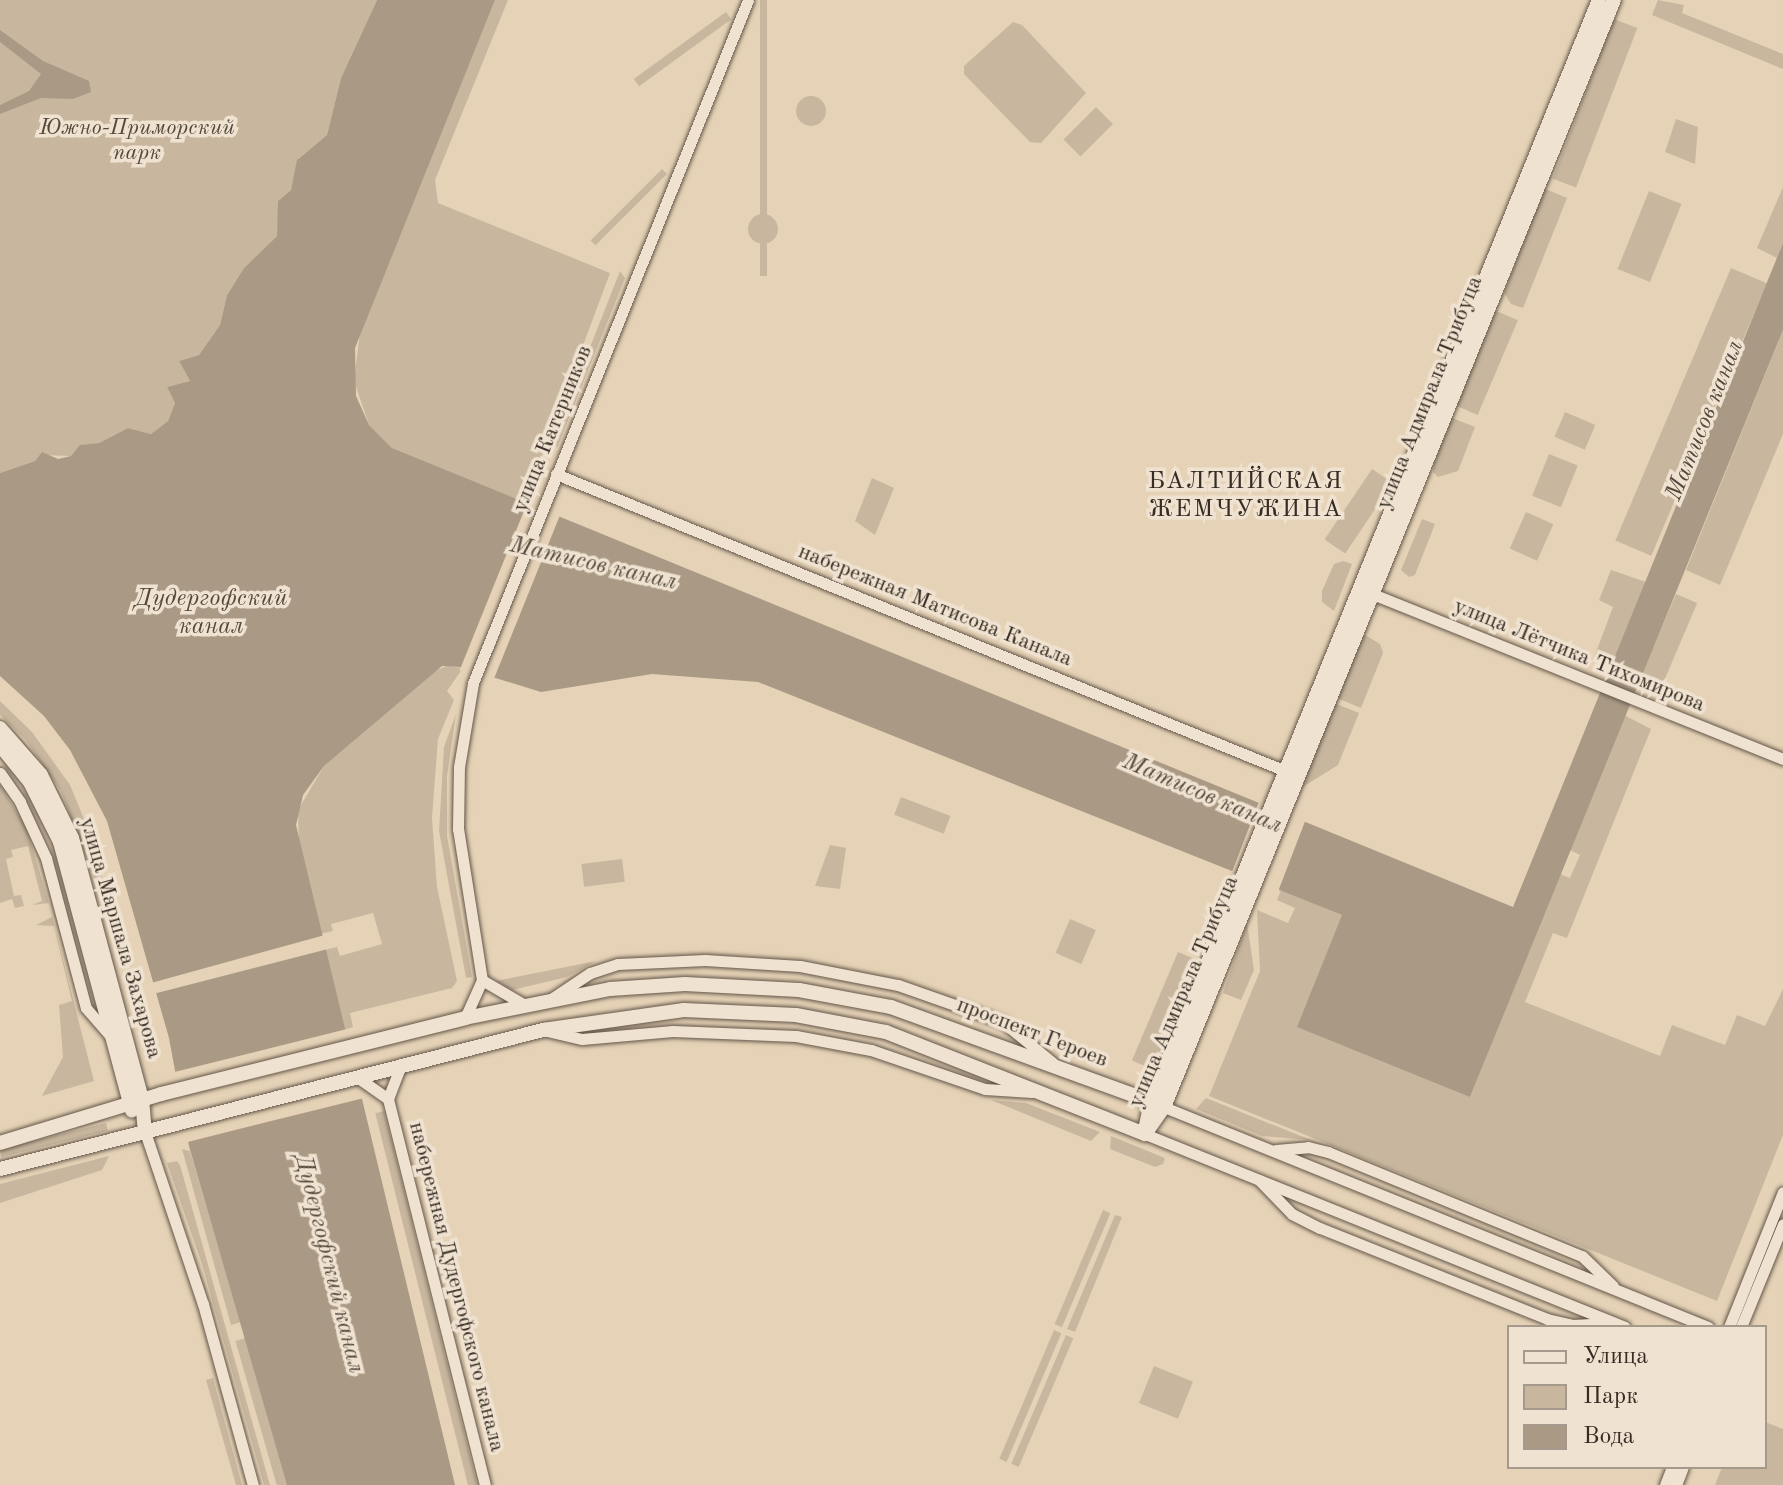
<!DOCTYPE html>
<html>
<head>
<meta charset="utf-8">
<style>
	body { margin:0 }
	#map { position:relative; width:1783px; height:1485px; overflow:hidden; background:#e6d3b7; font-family:"Old Standard TT",serif }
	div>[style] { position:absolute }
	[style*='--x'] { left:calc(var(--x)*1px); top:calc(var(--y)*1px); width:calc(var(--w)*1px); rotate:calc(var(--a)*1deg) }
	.green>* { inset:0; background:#c8b79e; transform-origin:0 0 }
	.round { border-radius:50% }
	.water>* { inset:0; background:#aa9a85 }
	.pier>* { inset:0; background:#e6d3b7; transform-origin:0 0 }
	.roads { filter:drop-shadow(0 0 2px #635649) drop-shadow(0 0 2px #635649) }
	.minor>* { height:11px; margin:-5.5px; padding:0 5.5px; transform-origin:5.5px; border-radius:5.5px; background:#efe2d0 }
	.tertiary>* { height:14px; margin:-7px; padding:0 7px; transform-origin:7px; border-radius:7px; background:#efe2d0 }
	span { translate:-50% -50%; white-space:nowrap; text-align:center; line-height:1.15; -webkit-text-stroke:7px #efe2d0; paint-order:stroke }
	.park-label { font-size:22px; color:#54483c; font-style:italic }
	.street-label { font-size:22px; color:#372c24 }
	.water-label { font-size:24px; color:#54483c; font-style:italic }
	.neighbourhood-label { font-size:24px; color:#372c24; letter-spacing:2px }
	.legend { position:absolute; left:1507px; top:1325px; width:260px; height:144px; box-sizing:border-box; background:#efe2d0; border:2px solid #a5998b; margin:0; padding:10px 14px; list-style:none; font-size:24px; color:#372c24 }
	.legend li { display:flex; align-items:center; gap:16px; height:40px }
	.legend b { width:40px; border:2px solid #a5998b }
</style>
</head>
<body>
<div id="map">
	<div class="green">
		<div style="clip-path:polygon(0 0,377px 0,341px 78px,327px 135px,299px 158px,291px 190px,280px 199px,277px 236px,244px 268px,227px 295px,220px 325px,199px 355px,179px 361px,190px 381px,167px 387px,175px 403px,168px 421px,151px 434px,128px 428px,99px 443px,83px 445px,71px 456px,40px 455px,35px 461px,0 473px)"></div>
		<div style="clip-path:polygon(495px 0,508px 0,435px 180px,438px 203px,610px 273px,524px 504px,392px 448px,369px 425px,354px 381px,360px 332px)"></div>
		<div style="left:760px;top:0;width:7px;height:276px"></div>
		<div style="clip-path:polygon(1658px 0,1684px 5px,1682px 13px,1783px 54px,1783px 69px,1652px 15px)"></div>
		<div style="left:726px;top:12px;width:9px;height:114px;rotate:54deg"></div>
		<div style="left:1614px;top:19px;width:25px;height:171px;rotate:21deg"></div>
		<div style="clip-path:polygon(1013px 22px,1022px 25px,1086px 93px,1041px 143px,1030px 142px,964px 74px,964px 66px)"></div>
		<div class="round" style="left:796px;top:96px;width:30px;height:30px"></div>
		<div style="left:1096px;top:107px;width:24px;height:46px;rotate:45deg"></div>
		<div style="clip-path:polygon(1676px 119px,1698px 127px,1695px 164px,1665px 152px)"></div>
		<div style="left:662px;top:169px;width:7px;height:101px;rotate:45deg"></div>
		<div style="clip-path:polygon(1783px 187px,1783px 243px,1777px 258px,1757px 248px)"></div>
		<div style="clip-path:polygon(1543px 188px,1567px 198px,1523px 308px,1511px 304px,1504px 293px)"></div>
		<div style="left:1649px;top:191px;width:35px;height:84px;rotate:22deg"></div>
		<div class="round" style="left:748px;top:214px;width:30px;height:30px"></div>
		<div style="left:1731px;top:268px;width:39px;height:296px;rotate:23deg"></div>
		<div style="clip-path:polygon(620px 271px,625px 278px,557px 448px,553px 441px)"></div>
		<div style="left:1494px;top:310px;width:26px;height:103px;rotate:23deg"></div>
		<div style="clip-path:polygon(1783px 330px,1783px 434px,1720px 585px,1686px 570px)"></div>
		<div style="left:1565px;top:412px;width:33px;height:27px;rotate:23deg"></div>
		<div style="clip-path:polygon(1450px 417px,1475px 427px,1458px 471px,1438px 477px,1433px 472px,1435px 455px)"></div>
		<div style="left:1549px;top:454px;width:31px;height:45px;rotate:22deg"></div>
		<div style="left:1372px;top:469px;width:25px;height:85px;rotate:34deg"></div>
		<div style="clip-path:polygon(872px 478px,894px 488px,875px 535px,855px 521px)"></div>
		<div style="left:1526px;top:512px;width:30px;height:40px;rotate:24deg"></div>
		<div style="clip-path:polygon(1422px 519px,1435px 524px,1415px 575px,1409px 577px,1401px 570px)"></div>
		<div style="clip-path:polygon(1343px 561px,1352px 564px,1334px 611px,1322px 602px,1322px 591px,1334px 564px)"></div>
		<div style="clip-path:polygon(1611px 570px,1646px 582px,1612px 665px,1595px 655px,1613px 607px,1599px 600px)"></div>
		<div style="left:1676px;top:594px;width:23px;height:90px;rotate:23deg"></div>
		<div style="clip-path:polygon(1362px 633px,1380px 644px,1383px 653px,1361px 708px,1337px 698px)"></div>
		<div style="clip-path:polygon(447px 666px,463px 668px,447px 691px,454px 700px,438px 739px,432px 818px,437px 887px,457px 981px,452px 988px,350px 1013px,353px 1027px,344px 1030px,324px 950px,337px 947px,340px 956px,382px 944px,373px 913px,331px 924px,333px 931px,320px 934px,299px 851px,298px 810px,324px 766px,434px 671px)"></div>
		<div style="clip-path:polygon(0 701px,32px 732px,70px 785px,96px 848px,114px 930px,61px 791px,25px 739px,0 715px)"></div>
		<div style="clip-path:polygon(1334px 703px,1359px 713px,1338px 765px,1301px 788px)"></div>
		<div style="clip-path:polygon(456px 714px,447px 776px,447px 836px,472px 977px,466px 978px,439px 831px,444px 747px)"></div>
		<div style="clip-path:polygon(1624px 715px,1651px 729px,1567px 938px,1553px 933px,1525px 1002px,1660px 1056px,1672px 1025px,1725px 1045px,1737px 1015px,1765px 1026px,1783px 989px,1783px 1135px,1717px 1301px,1209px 1096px,1260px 971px,1257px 910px,1288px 923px,1295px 908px,1277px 900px,1281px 890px,1342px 915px,1470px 1097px,1560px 874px,1570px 878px,1580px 855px,1570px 850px)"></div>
		<div style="clip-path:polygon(0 785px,26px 827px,49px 903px,32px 905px,42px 901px,28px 846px,11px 850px,13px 857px,6px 859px,14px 896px,21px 895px,24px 906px,15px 908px,12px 899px,0 903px)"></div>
		<div style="left:901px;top:797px;width:53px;height:19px;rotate:21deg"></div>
		<div style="clip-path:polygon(830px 845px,846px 848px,840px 889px,815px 886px)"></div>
		<div style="left:622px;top:859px;width:23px;height:41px;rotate:83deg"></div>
		<div style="clip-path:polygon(52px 917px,94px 1081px,42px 1096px,63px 1057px,59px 1005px,72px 1001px,54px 926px,36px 925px)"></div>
		<div style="left:1070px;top:919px;width:28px;height:37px;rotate:23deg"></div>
		<div style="clip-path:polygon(1247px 923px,1254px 970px,1241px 1000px,1223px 993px)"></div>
		<div style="left:1178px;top:952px;width:23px;height:118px;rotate:23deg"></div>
		<div style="clip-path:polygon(596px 961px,567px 977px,512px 990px,496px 981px)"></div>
		<div style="clip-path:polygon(1206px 1098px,1311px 1140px,1262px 1136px,1196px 1109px)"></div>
		<div style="clip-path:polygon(991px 1100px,1026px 1103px,1100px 1132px,1091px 1141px)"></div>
		<div style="left:384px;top:1111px;width:386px;height:9px;rotate:76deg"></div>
		<div style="left:106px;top:1123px;width:8px;height:110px;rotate:76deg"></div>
		<div style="clip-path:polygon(1111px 1136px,1165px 1158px,1163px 1164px,1155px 1167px,1110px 1149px)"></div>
		<div style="clip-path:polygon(182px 1149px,190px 1151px,241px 1322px,231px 1325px)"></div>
		<div style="clip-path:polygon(109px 1156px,102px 1170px,0 1203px,0 1184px)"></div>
		<div style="clip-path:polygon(177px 1161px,180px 1165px,270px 1485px,264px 1485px,202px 1264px,167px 1163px)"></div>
		<div style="left:1103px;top:1210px;width:8px;height:124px;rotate:23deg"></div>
		<div style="clip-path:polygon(1115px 1215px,1122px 1217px,1075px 1332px,1067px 1329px)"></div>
		<div style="left:1054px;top:1330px;width:8px;height:140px;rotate:23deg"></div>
		<div style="left:1066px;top:1335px;width:8px;height:140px;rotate:23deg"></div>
		<div style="left:246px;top:1338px;width:153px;height:11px;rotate:74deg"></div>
		<div style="left:1154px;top:1366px;width:42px;height:40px;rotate:22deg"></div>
		<div style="clip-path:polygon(213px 1378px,225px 1423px,242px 1485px,236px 1485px,206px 1380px)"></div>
		<div style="clip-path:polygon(1765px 1422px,1783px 1429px,1783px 1485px,1715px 1485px,1722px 1467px,1765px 1467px)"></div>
	</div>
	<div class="water">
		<div style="clip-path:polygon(377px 0,495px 0,355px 348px,356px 396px,369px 425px,392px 448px,1513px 907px,1783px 243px,1783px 330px,1470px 1097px,1297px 1027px,1342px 915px,758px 682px,652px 674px,541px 692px,460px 667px,442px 666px,324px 766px,303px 795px,296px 825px,455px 1485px,287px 1485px,189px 1146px,169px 1038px,107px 821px,70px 750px,44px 716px,0 676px,0 473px,35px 461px,42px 452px,58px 459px,71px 456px,80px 445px,99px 443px,128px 428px,151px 434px,168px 421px,175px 403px,167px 387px,190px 381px,179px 361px,199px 355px,220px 325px,227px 295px,244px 268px,277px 236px,278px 201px,291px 190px,297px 160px,327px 135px,341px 78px)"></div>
		<div style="clip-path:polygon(0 30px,43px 61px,89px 81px,91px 92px,73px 99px,41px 98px,0 114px,0 105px,29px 91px,41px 74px,0 42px)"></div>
	</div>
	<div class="pier">
		<div style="left:528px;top:501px;width:35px;height:183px;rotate:22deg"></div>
		<div style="left:1260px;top:799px;width:50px;height:81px;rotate:21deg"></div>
		<div style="clip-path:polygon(325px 935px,328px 949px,153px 994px,151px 983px)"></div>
		<div style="left:347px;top:1029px;width:71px;height:185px;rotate:76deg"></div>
	</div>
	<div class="roads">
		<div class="minor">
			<div style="--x:556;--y:474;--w:796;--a:22.15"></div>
			<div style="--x:1365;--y:591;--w:450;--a:21.9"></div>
			<div style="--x:0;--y:773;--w:35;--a:55"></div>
			<div style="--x:20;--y:802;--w:62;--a:65.1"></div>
			<div style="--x:46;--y:858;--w:155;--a:75.1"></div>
			<div style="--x:86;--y:1008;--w:41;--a:48.9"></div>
			<div style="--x:482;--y:980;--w:50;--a:30.2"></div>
			<div style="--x:551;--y:999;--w:47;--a:-33.7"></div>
			<div style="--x:590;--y:973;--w:29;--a:-18"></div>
			<div style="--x:618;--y:964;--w:87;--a:-2.6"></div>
			<div style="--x:705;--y:960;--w:95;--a:3.6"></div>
			<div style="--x:800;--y:966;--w:100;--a:11"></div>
			<div style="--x:898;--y:985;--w:111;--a:19.4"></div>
			<div style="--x:1003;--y:1022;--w:65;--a:39.4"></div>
			<div style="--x:465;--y:1018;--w:42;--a:-65.9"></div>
			<div style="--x:482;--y:980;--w:153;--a:-99"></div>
			<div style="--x:458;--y:829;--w:62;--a:-89.1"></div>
			<div style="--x:459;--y:767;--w:85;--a:-80.5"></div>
			<div style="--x:473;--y:683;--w:736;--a:-68.07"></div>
			<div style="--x:547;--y:1031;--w:36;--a:13"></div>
			<div style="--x:582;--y:1039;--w:91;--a:-5"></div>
			<div style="--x:673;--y:1031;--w:123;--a:2.3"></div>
			<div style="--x:796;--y:1036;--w:76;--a:10.6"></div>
			<div style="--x:871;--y:1050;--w:120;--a:18.9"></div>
			<div style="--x:985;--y:1089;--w:47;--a:3.7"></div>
			<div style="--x:399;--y:1070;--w:31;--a:111"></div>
			<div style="--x:388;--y:1099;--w:398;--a:75.9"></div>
			<div style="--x:361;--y:1080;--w:33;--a:35"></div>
			<div style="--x:1164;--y:1107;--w:587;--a:22.02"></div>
			<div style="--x:145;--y:1132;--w:182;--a:71.4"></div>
			<div style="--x:203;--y:1304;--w:188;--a:74.6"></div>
			<div style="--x:1145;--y:1134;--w:517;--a:21.9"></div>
			<div style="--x:1276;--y:1150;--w:32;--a:-5"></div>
			<div style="--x:1308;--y:1147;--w:21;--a:14"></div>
			<div style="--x:1328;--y:1152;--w:274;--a:22.3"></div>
			<div style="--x:1582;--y:1256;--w:43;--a:44.1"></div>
			<div style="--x:1259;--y:1180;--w:47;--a:45.9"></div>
			<div style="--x:1292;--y:1214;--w:31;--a:27"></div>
			<div style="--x:1320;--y:1228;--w:245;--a:21.8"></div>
			<div style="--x:1547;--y:1319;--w:27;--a:13"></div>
			<div style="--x:1573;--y:1325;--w:36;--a:-3"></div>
			<div style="--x:1729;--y:1327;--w:145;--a:-68.2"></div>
			<div style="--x:1741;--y:1327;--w:111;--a:-67.8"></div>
			<div style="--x:1665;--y:1485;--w:19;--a:-69"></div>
			<div style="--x:1676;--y:1485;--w:19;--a:-69"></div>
		</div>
		<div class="tertiary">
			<div style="--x:0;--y:728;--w:62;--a:48.9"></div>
			<div style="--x:41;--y:775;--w:70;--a:63.8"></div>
			<div style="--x:72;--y:838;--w:270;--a:75"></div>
			<div style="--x:142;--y:1099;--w:33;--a:85"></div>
			<div style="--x:0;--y:745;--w:48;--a:51"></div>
			<div style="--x:30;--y:782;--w:67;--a:63.4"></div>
			<div style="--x:60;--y:842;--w:278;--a:75"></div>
			<div style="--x:1145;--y:1130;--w:29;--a:-78"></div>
			<div style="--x:1151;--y:1102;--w:1190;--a:-67.88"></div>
			<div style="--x:1145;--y:1134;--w:33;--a:-55"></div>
			<div style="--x:1164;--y:1107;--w:1195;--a:-67.88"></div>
			<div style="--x:0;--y:1143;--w:168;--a:-16.9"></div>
			<div style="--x:161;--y:1094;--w:313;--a:-14"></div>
			<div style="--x:465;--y:1018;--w:148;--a:-11.3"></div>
			<div style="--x:610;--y:989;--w:75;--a:-3.8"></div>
			<div style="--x:685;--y:984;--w:114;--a:3"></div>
			<div style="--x:799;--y:990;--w:94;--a:10.5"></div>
			<div style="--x:891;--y:1007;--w:283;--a:20"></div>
			<div style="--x:0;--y:1169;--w:561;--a:-14.36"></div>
			<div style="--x:543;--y:1030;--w:142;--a:-8.1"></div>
			<div style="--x:684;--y:1010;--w:112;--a:2.6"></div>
			<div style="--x:796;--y:1015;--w:92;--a:10.7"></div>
			<div style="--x:886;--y:1032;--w:278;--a:21.5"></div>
		</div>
	</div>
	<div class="park-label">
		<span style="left:137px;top:141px">Южно-Приморский<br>парк</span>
	</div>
	<div class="street-label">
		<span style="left:1430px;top:393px;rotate:-68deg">улица Адмирала Трибуца</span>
		<span style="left:553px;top:429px;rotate:-68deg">улица Катерников</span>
		<span style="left:935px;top:606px;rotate:22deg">набережная Матисова Канала</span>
		<span style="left:1579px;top:656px;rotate:22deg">улица Лётчика Тихомирова</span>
		<span style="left:120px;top:938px;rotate:74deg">улица Маршала Захарова</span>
		<span style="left:1184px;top:992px;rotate:-67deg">улица Адмирала Трибуца</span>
		<span style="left:1032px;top:1033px;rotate:21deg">проспект Героев</span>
		<span style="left:456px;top:1287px;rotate:76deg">набережная Дудергофского канала</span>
	</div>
	<div class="water-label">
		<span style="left:1706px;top:421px;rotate:-68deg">Матисов канал</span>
		<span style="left:593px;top:565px;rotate:13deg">Матисов канал</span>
		<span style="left:211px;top:614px">Дудергофский<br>канал</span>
		<span style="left:1202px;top:795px;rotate:23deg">Матисов канал</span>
		<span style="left:328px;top:1264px;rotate:76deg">Дудергофский канал</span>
	</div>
	<div class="neighbourhood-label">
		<span style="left:1246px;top:497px">БАЛТИЙСКАЯ<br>ЖЕМЧУЖИНА</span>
	</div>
	<ul class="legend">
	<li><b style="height:10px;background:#efe2d0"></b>Улица</li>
	<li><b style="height:22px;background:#c8b79e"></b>Парк</li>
	<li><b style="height:22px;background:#aa9a85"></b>Вода</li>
	</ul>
</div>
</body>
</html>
